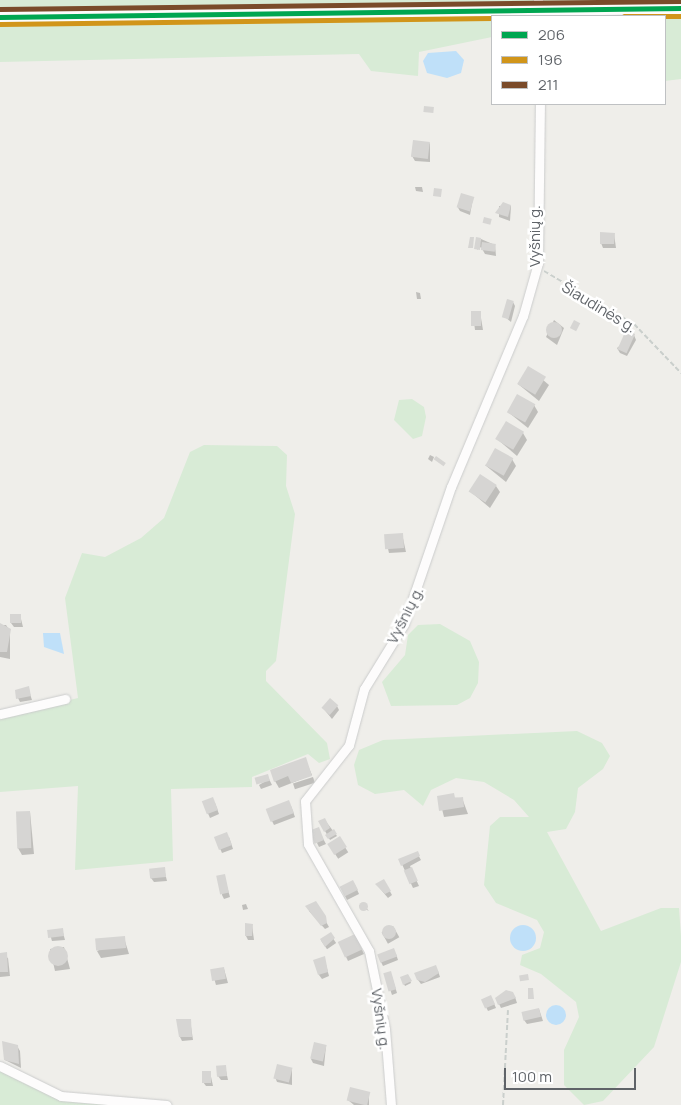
<!DOCTYPE html>
<html>
<head>
<meta charset="utf-8">
<style>
	body { margin:0 }
	#map { position:relative; width:681px; height:1105px; overflow:hidden; background:#efeeea; font-family:Manrope,sans-serif }
	div>[style] { position:absolute }
	[style*='--x'] { left:calc(var(--x)*1px); top:calc(var(--y)*1px); width:calc(var(--w)*1px); rotate:calc(var(--a)*1deg) }
	.green>* { inset:0; background:#d8ebd6 }
	.water>* { inset:0; background:#bfe0f9 }
	.round { border-radius:50% }
	.shadow>* { inset:0; background:#0003; transform-origin:0 0 }
	.building>* { inset:0; background:#d6d5d3; transform-origin:0 0 }
	.path>* { height:2px; margin-top:-1px; transform-origin:0; background:repeating-linear-gradient(90deg,#cacfcc 0 5px,transparent 0 7.5px) }
	.roads { filter:drop-shadow(0 0 1px #cbcccc) drop-shadow(0 0 1px #cbcccc) }
	.minor>* { height:9px; margin:-4.5px; padding:0 4.5px; transform-origin:4.5px; border-radius:4.5px; background:#fdfcfc }
	.secondary>* { height:12px; margin:-6px; padding:0 6px; transform-origin:6px; border-radius:6px; background:#fdfcfc }
	.bus-1>* { height:5px; margin:-2.5px; padding:0 2.5px; transform-origin:2.5px; border-radius:2.5px; background:#00a651 }
	.bus-2>* { height:5px; margin:-2.5px; padding:0 2.5px; transform-origin:2.5px; border-radius:2.5px; background:#d1951a }
	.bus-3>* { height:5px; margin:-2.5px; padding:0 2.5px; transform-origin:2.5px; border-radius:2.5px; background:#7a4b2a }
	span { translate:-50% -50%; white-space:nowrap; text-align:center; line-height:1.15; -webkit-text-stroke:5px #fff; paint-order:stroke }
	.street-label { font-size:15px; color:#5f6368 }
	.legend { position:absolute; left:491px; top:15px; width:175px; height:90px; box-sizing:border-box; background:#fff; border:1px solid #bfc1c3; margin:0; padding:6px 9px; list-style:none; font-size:15px; color:#5f6368 }
	.legend li { display:flex; align-items:center; gap:10px; height:25px }
	.legend b { width:25px; border:1px solid #bfc1c3 }
	.scale { position:absolute; left:504px; top:1068px; width:132px; height:22px; box-sizing:border-box; border:2px solid #5f6368; border-top:0; padding-left:6px; font-size:15px; line-height:18px; white-space:nowrap; color:#5f6368; -webkit-text-stroke:4px #fff; paint-order:stroke }
</style>
</head>
<body>
<div id="map">
	<div class="green">
		<div style="clip-path:polygon(0 0,681px 0,681px 79px,665px 81px,665px 16px,492px 16px,492px 37px,419px 52px,418px 76px,371px 71px,359px 54px,0 62px)"></div>
		<div style="clip-path:polygon(412px 399px,424px 407px,426px 417px,422px 436px,413px 439px,394px 420px,399px 400px)"></div>
		<div style="clip-path:polygon(204px 445px,277px 446px,287px 455px,286px 486px,295px 514px,276px 661px,266px 671px,266px 681px,327px 743px,330px 759px,319px 763px,308px 754px,252px 777px,252px 787px,171px 789px,173px 861px,75px 870px,78px 786px,0 792px,0 717px,78px 698px,65px 598px,82px 553px,105px 557px,141px 538px,164px 518px,190px 452px)"></div>
		<div style="clip-path:polygon(440px 624px,470px 641px,479px 662px,478px 683px,470px 698px,457px 705px,391px 706px,382px 682px,405px 655px,408px 635px,418px 625px)"></div>
		<div style="clip-path:polygon(577px 731px,602px 743px,610px 756px,603px 769px,578px 788px,575px 812px,566px 829px,547px 832px,601px 931px,661px 908px,679px 908px,681px 936px,681px 962px,654px 1047px,603px 1101px,584px 1105px,564px 1085px,564px 1050px,579px 1017px,576px 1002px,541px 974px,520px 965px,522px 955px,540px 948px,544px 932px,537px 920px,496px 903px,484px 885px,490px 826px,500px 817px,529px 817px,514px 800px,484px 782px,456px 778px,431px 790px,423px 806px,404px 790px,375px 794px,358px 785px,354px 765px,359px 750px,383px 740px)"></div>
		<div style="clip-path:polygon(0 1070px,66px 1101px,112px 1105px,0 1105px)"></div>
	</div>
	<div class="water">
		<div style="clip-path:polygon(456px 51px,464px 60px,461px 73px,447px 78px,427px 73px,423px 61px,428px 53px)"></div>
		<div style="clip-path:polygon(43px 633px,60px 633px,64px 654px,44px 647px)"></div>
		<div class="round" style="left:510px;top:925px;width:26px;height:26px"></div>
		<div class="round" style="left:546px;top:1005px;width:20px;height:20px"></div>
	</div>
	<div class="shadow">
		<div style="clip-path:polygon(430px 143px,430px 162px,415px 161px,412px 156px)"></div>
		<div style="clip-path:polygon(415px 187px,422px 187px,423px 192px,416px 191px)"></div>
		<div style="clip-path:polygon(473px 198px,470px 215px,460px 211px,457px 206px)"></div>
		<div style="clip-path:polygon(499px 206px,511px 206px,510px 221px,499px 217px)"></div>
		<div style="clip-path:polygon(614px 234px,616px 248px,603px 248px,601px 243px)"></div>
		<div style="clip-path:polygon(481px 239px,495px 245px,496px 256px,485px 254px,481px 247px,477px 250px)"></div>
		<div style="clip-path:polygon(416px 292px,420px 293px,421px 299px,417px 299px)"></div>
		<div style="clip-path:polygon(513px 302px,515px 306px,511px 322px,504px 316px)"></div>
		<div style="clip-path:polygon(480px 312px,483px 330px,475px 330px,473px 313px)"></div>
		<div style="clip-path:polygon(554px 320px,564px 328px,557px 345px,546px 337px)"></div>
		<div style="clip-path:polygon(634px 335px,636px 340px,627px 356px,620px 353px,617px 348px)"></div>
		<div style="clip-path:polygon(529px 368px,549px 385px,539px 401px,518px 384px)"></div>
		<div style="clip-path:polygon(534px 405px,538px 412px,528px 428px,508px 412px)"></div>
		<div style="clip-path:polygon(523px 433px,527px 440px,517px 456px,497px 439px)"></div>
		<div style="clip-path:polygon(430px 455px,434px 457px,432px 462px,428px 459px)"></div>
		<div style="clip-path:polygon(512px 459px,516px 466px,506px 482px,485px 465px)"></div>
		<div style="clip-path:polygon(496px 486px,500px 492px,490px 508px,471px 492px)"></div>
		<div style="clip-path:polygon(402px 534px,406px 552px,389px 553px,385px 536px)"></div>
		<div style="clip-path:polygon(20px 615px,23px 627px,14px 627px,11px 623px)"></div>
		<div style="clip-path:polygon(0 625px,6px 625px,10px 631px,10px 659px,0 657px)"></div>
		<div style="clip-path:polygon(28px 688px,32px 700px,20px 702px,18px 698px)"></div>
		<div style="clip-path:polygon(337px 706px,339px 710px,332px 719px,323px 708px)"></div>
		<div style="clip-path:polygon(305px 759px,312px 775px,279px 788px,275px 781px)"></div>
		<div style="left:313px;top:777px;width:6px;height:21px;rotate:72deg"></div>
		<div style="clip-path:polygon(269px 779px,272px 785px,261px 789px,259px 785px)"></div>
		<div style="clip-path:polygon(439px 797px,462px 798px,468px 814px,444px 817px)"></div>
		<div style="clip-path:polygon(203px 802px,215px 803px,219px 814px,210px 818px)"></div>
		<div style="clip-path:polygon(291px 806px,295px 817px,274px 825px,272px 821px)"></div>
		<div style="clip-path:polygon(30px 812px,34px 854px,22px 855px,18px 848px)"></div>
		<div style="clip-path:polygon(324px 819px,337px 836px,330px 840px,320px 822px)"></div>
		<div style="clip-path:polygon(320px 833px,326px 844px,319px 847px,317px 843px)"></div>
		<div style="clip-path:polygon(215px 837px,229px 837px,233px 849px,222px 853px)"></div>
		<div style="left:339px;top:838px;width:17px;height:12px;rotate:57deg"></div>
		<div style="clip-path:polygon(417px 853px,421px 860px,410px 866px,419px 886px,413px 888px,400px 860px)"></div>
		<div style="clip-path:polygon(164px 869px,167px 881px,154px 882px,151px 878px)"></div>
		<div style="clip-path:polygon(224px 876px,230px 897px,224px 899px,222px 895px)"></div>
		<div style="clip-path:polygon(384px 881px,392px 895px,388px 898px,377px 885px)"></div>
		<div style="clip-path:polygon(355px 885px,359px 894px,347px 900px,345px 896px)"></div>
		<div style="clip-path:polygon(315px 902px,329px 927px,325px 929px,309px 911px)"></div>
		<div style="clip-path:polygon(362px 903px,368px 910px,369px 911px,359px 906px)"></div>
		<div style="clip-path:polygon(246px 904px,248px 909px,243px 910px,242px 905px)"></div>
		<div style="clip-path:polygon(252px 925px,254px 940px,248px 940px,246px 936px)"></div>
		<div style="left:393px;top:926px;width:13px;height:13px;rotate:61deg"></div>
		<div style="clip-path:polygon(62px 929px,65px 940px,52px 941px,49px 931px)"></div>
		<div style="left:330px;top:934px;width:11px;height:11px;rotate:56deg"></div>
		<div style="clip-path:polygon(124px 938px,129px 954px,101px 958px,97px 951px)"></div>
		<div style="clip-path:polygon(357px 939px,364px 954px,348px 961px,339px 942px)"></div>
		<div style="clip-path:polygon(64px 947px,70px 969px,55px 971px,50px 949px)"></div>
		<div style="clip-path:polygon(0 954px,8px 958px,10px 976px,0 977px)"></div>
		<div style="clip-path:polygon(396px 954px,398px 960px,383px 966px,381px 962px)"></div>
		<div style="clip-path:polygon(324px 957px,329px 976px,322px 979px,319px 975px)"></div>
		<div style="clip-path:polygon(224px 969px,228px 983px,216px 985px,212px 971px)"></div>
		<div style="clip-path:polygon(438px 971px,440px 977px,421px 984px,418px 980px)"></div>
		<div style="clip-path:polygon(385px 974px,392px 977px,397px 993px,392px 995px)"></div>
		<div style="clip-path:polygon(408px 975px,411px 983px,405px 986px,401px 978px)"></div>
		<div style="clip-path:polygon(515px 997px,517px 1003px,501px 1008px,499px 1004px)"></div>
		<div style="clip-path:polygon(493px 1001px,496px 1008px,488px 1011px,486px 1007px)"></div>
		<div style="clip-path:polygon(539px 1009px,543px 1021px,527px 1024px,524px 1020px)"></div>
		<div style="clip-path:polygon(190px 1020px,193px 1040px,182px 1041px,180px 1037px)"></div>
		<div style="clip-path:polygon(17px 1046px,20px 1051px,21px 1068px,5px 1060px)"></div>
		<div style="clip-path:polygon(326px 1046px,324px 1066px,313px 1063px,311px 1059px)"></div>
		<div style="clip-path:polygon(225px 1066px,228px 1080px,221px 1080px,218px 1076px)"></div>
		<div style="clip-path:polygon(292px 1070px,292px 1085px,277px 1082px,275px 1077px)"></div>
		<div style="clip-path:polygon(210px 1072px,213px 1086px,206px 1086px,203px 1082px)"></div>
		<div style="clip-path:polygon(369px 1093px,369px 1105px,354px 1105px,348px 1100px)"></div>
	</div>
	<div class="building">
		<div style="left:424px;top:106px;width:10px;height:6px;rotate:6deg"></div>
		<div style="left:413px;top:140px;width:17px;height:17px;rotate:7deg"></div>
		<div style="left:434px;top:188px;width:8px;height:8px;rotate:7deg"></div>
		<div style="left:461px;top:193px;width:14px;height:15px;rotate:17deg"></div>
		<div style="clip-path:polygon(503px 202px,511px 205px,508px 217px,495px 213px)"></div>
		<div style="left:484px;top:217px;width:8px;height:6px;rotate:14deg"></div>
		<div style="clip-path:polygon(600px 232px,615px 233px,614px 244px,600px 244px)"></div>
		<div style="clip-path:polygon(470px 237px,474px 237px,473px 248px,468px 248px)"></div>
		<div style="clip-path:polygon(476px 237px,481px 238px,480px 250px,474px 249px)"></div>
		<div style="left:482px;top:242px;width:14px;height:8px;rotate:8deg"></div>
		<div style="left:507px;top:299px;width:7px;height:19px;rotate:16deg"></div>
		<div style="left:471px;top:311px;width:10px;height:15px"></div>
		<div style="left:574px;top:320px;width:7px;height:9px;rotate:27deg"></div>
		<div class="round" style="left:546px;top:322px;width:16px;height:16px"></div>
		<div style="left:626px;top:330px;width:10px;height:21px;rotate:24deg"></div>
		<div style="left:528px;top:366px;width:21px;height:21px;rotate:31deg"></div>
		<div style="left:517px;top:394px;width:21px;height:21px;rotate:29deg"></div>
		<div style="left:506px;top:421px;width:21px;height:21px;rotate:31deg"></div>
		<div style="left:495px;top:448px;width:21px;height:20px;rotate:29deg"></div>
		<div style="left:436px;top:456px;width:12px;height:4px;rotate:35deg"></div>
		<div style="left:480px;top:474px;width:20px;height:21px;rotate:33deg"></div>
		<div style="left:403px;top:533px;width:15px;height:19px;rotate:86deg"></div>
		<div style="left:10px;top:614px;width:11px;height:9px"></div>
		<div style="clip-path:polygon(0 623px,11px 629px,7px 652px,0 652px)"></div>
		<div style="clip-path:polygon(29px 686px,31px 696px,16px 699px,15px 690px)"></div>
		<div style="left:330px;top:698px;width:11px;height:13px;rotate:41deg"></div>
		<div style="clip-path:polygon(306px 757px,312px 776px,291px 783px,288px 776px,274px 782px,270px 770px)"></div>
		<div style="left:268px;top:774px;width:7px;height:14px;rotate:74deg"></div>
		<div style="clip-path:polygon(454px 793px,455px 798px,463px 797px,464px 807px,439px 811px,437px 796px)"></div>
		<div style="left:213px;top:797px;width:14px;height:12px;rotate:69deg"></div>
		<div style="left:289px;top:800px;width:14px;height:25px;rotate:69deg"></div>
		<div style="left:30px;top:811px;width:37px;height:14px;rotate:88deg"></div>
		<div style="clip-path:polygon(325px 818px,330px 828px,324px 832px,318px 821px)"></div>
		<div style="left:319px;top:827px;width:14px;height:10px;rotate:69deg"></div>
		<div style="clip-path:polygon(334px 829px,337px 834px,328px 839px,325px 835px)"></div>
		<div style="left:227px;top:832px;width:14px;height:14px;rotate:69deg"></div>
		<div style="left:340px;top:836px;width:13px;height:15px;rotate:58deg"></div>
		<div style="clip-path:polygon(418px 851px,420px 856px,401px 866px,398px 859px)"></div>
		<div style="left:165px;top:867px;width:10px;height:16px;rotate:84deg"></div>
		<div style="left:412px;top:867px;width:15px;height:9px;rotate:67deg"></div>
		<div style="left:225px;top:874px;width:19px;height:9px;rotate:78deg"></div>
		<div style="clip-path:polygon(384px 879px,391px 891px,385px 894px,375px 884px)"></div>
		<div style="left:353px;top:880px;width:11px;height:15px;rotate:63deg"></div>
		<div style="clip-path:polygon(316px 901px,326px 916px,327px 923px,321px 926px,305px 906px)"></div>
		<div class="round" style="left:358.5px;top:901.5px;width:9px;height:9px"></div>
		<div style="clip-path:polygon(245px 923px,253px 924px,252px 936px,245px 936px)"></div>
		<div class="round" style="left:382px;top:925px;width:14px;height:14px"></div>
		<div style="left:63px;top:928px;width:8px;height:16px;rotate:83deg"></div>
		<div style="clip-path:polygon(331px 932px,335px 938px,325px 947px,320px 939px)"></div>
		<div style="left:355px;top:934px;width:17px;height:19px;rotate:65deg"></div>
		<div style="left:125px;top:936px;width:12px;height:30px;rotate:85deg"></div>
		<div class="round" style="left:48px;top:946px;width:20px;height:20px"></div>
		<div style="left:394px;top:948px;width:9px;height:18px;rotate:69deg"></div>
		<div style="clip-path:polygon(7px 952px,8px 972px,0 972px,0 953px)"></div>
		<div style="clip-path:polygon(325px 956px,328px 972px,318px 975px,313px 960px)"></div>
		<div style="clip-path:polygon(436px 965px,439px 973px,425px 982px,417px 980px,414px 973px)"></div>
		<div style="left:224px;top:967px;width:12px;height:14px;rotate:81deg"></div>
		<div style="left:391px;top:971px;width:19px;height:8px;rotate:74deg"></div>
		<div style="clip-path:polygon(408px 974px,412px 981px,403px 985px,400px 977px)"></div>
		<div style="left:528px;top:974px;width:6px;height:9px;rotate:81deg"></div>
		<div style="clip-path:polygon(528px 988px,533px 988px,534px 999px,528px 999px)"></div>
		<div style="clip-path:polygon(506px 990px,513px 992px,516px 998px,498px 1005px,495px 998px)"></div>
		<div style="left:491px;top:995px;width:10px;height:11px;rotate:66deg"></div>
		<div style="left:539px;top:1008px;width:9px;height:18px;rotate:77deg"></div>
		<div style="clip-path:polygon(176px 1019px,191px 1019px,192px 1037px,179px 1037px)"></div>
		<div style="clip-path:polygon(2px 1041px,18px 1045px,19px 1064px,4px 1060px)"></div>
		<div style="left:314px;top:1042px;width:13px;height:17px;rotate:13deg"></div>
		<div style="left:277px;top:1064px;width:16px;height:15px;rotate:14deg"></div>
		<div style="left:226px;top:1065px;width:11px;height:10px;rotate:85deg"></div>
		<div style="left:202px;top:1071px;width:9px;height:12px"></div>
		<div style="left:350px;top:1087px;width:21px;height:14px;rotate:14deg"></div>
	</div>
	<div class="path">
		<div style="--x:544;--y:271;--w:104;--a:30.5"></div>
		<div style="--x:634;--y:324;--w:68;--a:46.2"></div>
		<div style="--x:503;--y:1105;--w:95;--a:-87"></div>
	</div>
	<div class="roads">
		<div class="minor">
			<div style="--x:538;--y:0;--w:16;--a:79"></div>
			<div style="--x:0;--y:714;--w:67;--a:-13"></div>
			<div style="--x:0;--y:1066;--w:68;--a:26.2"></div>
			<div style="--x:61;--y:1096;--w:106;--a:4.9"></div>
			<div style="--x:391;--y:1105;--w:76;--a:-94.5"></div>
			<div style="--x:385;--y:1029;--w:80;--a:-101.6"></div>
			<div style="--x:369;--y:951;--w:123;--a:-119.7"></div>
			<div style="--x:308;--y:844;--w:43;--a:-94"></div>
			<div style="--x:305;--y:801;--w:71;--a:-51.8"></div>
			<div style="--x:349;--y:745;--w:58;--a:-75"></div>
			<div style="--x:364;--y:689;--w:76;--a:-58.4"></div>
			<div style="--x:404;--y:624;--w:145;--a:-71.1"></div>
			<div style="--x:451;--y:487;--w:186;--a:-67.2"></div>
			<div style="--x:523;--y:316;--w:55;--a:-74.2"></div>
			<div style="--x:538;--y:263;--w:159;--a:-89.3"></div>
		</div>
		<div class="secondary">
			<div style="--x:0;--y:17;--w:681;--a:-0.76"></div>
		</div>
	</div>
	<div class="bus-1">
		<div style="--x:0;--y:17;--w:681;--a:-0.76"></div>
	</div>
	<div class="bus-2">
		<div style="--x:624;--y:16;--w:57;--a:0"></div>
		<div style="--x:0;--y:24;--w:492;--a:-0.7"></div>
	</div>
	<div class="bus-3">
		<div style="--x:0;--y:9;--w:681;--a:-0.67"></div>
	</div>
	<div class="street-label">
		<span style="left:535px;top:236px;rotate:-90deg">Vyšnių g.</span>
		<span style="left:599px;top:307px;rotate:31deg">Šiaudinės g.</span>
		<span style="left:405px;top:615px;rotate:-63deg">Vyšnių g.</span>
		<span style="left:381px;top:1019px;rotate:82deg">Vyšnių g.</span>
	</div>
	<ul class="legend">
	<li><b style="height:6px;background:#00a651"></b>206</li>
	<li><b style="height:6px;background:#d1951a"></b>196</li>
	<li><b style="height:6px;background:#7a4b2a"></b>211</li>
	</ul>
	<div class="scale">100 m</div>
</div>
</body>
</html>
